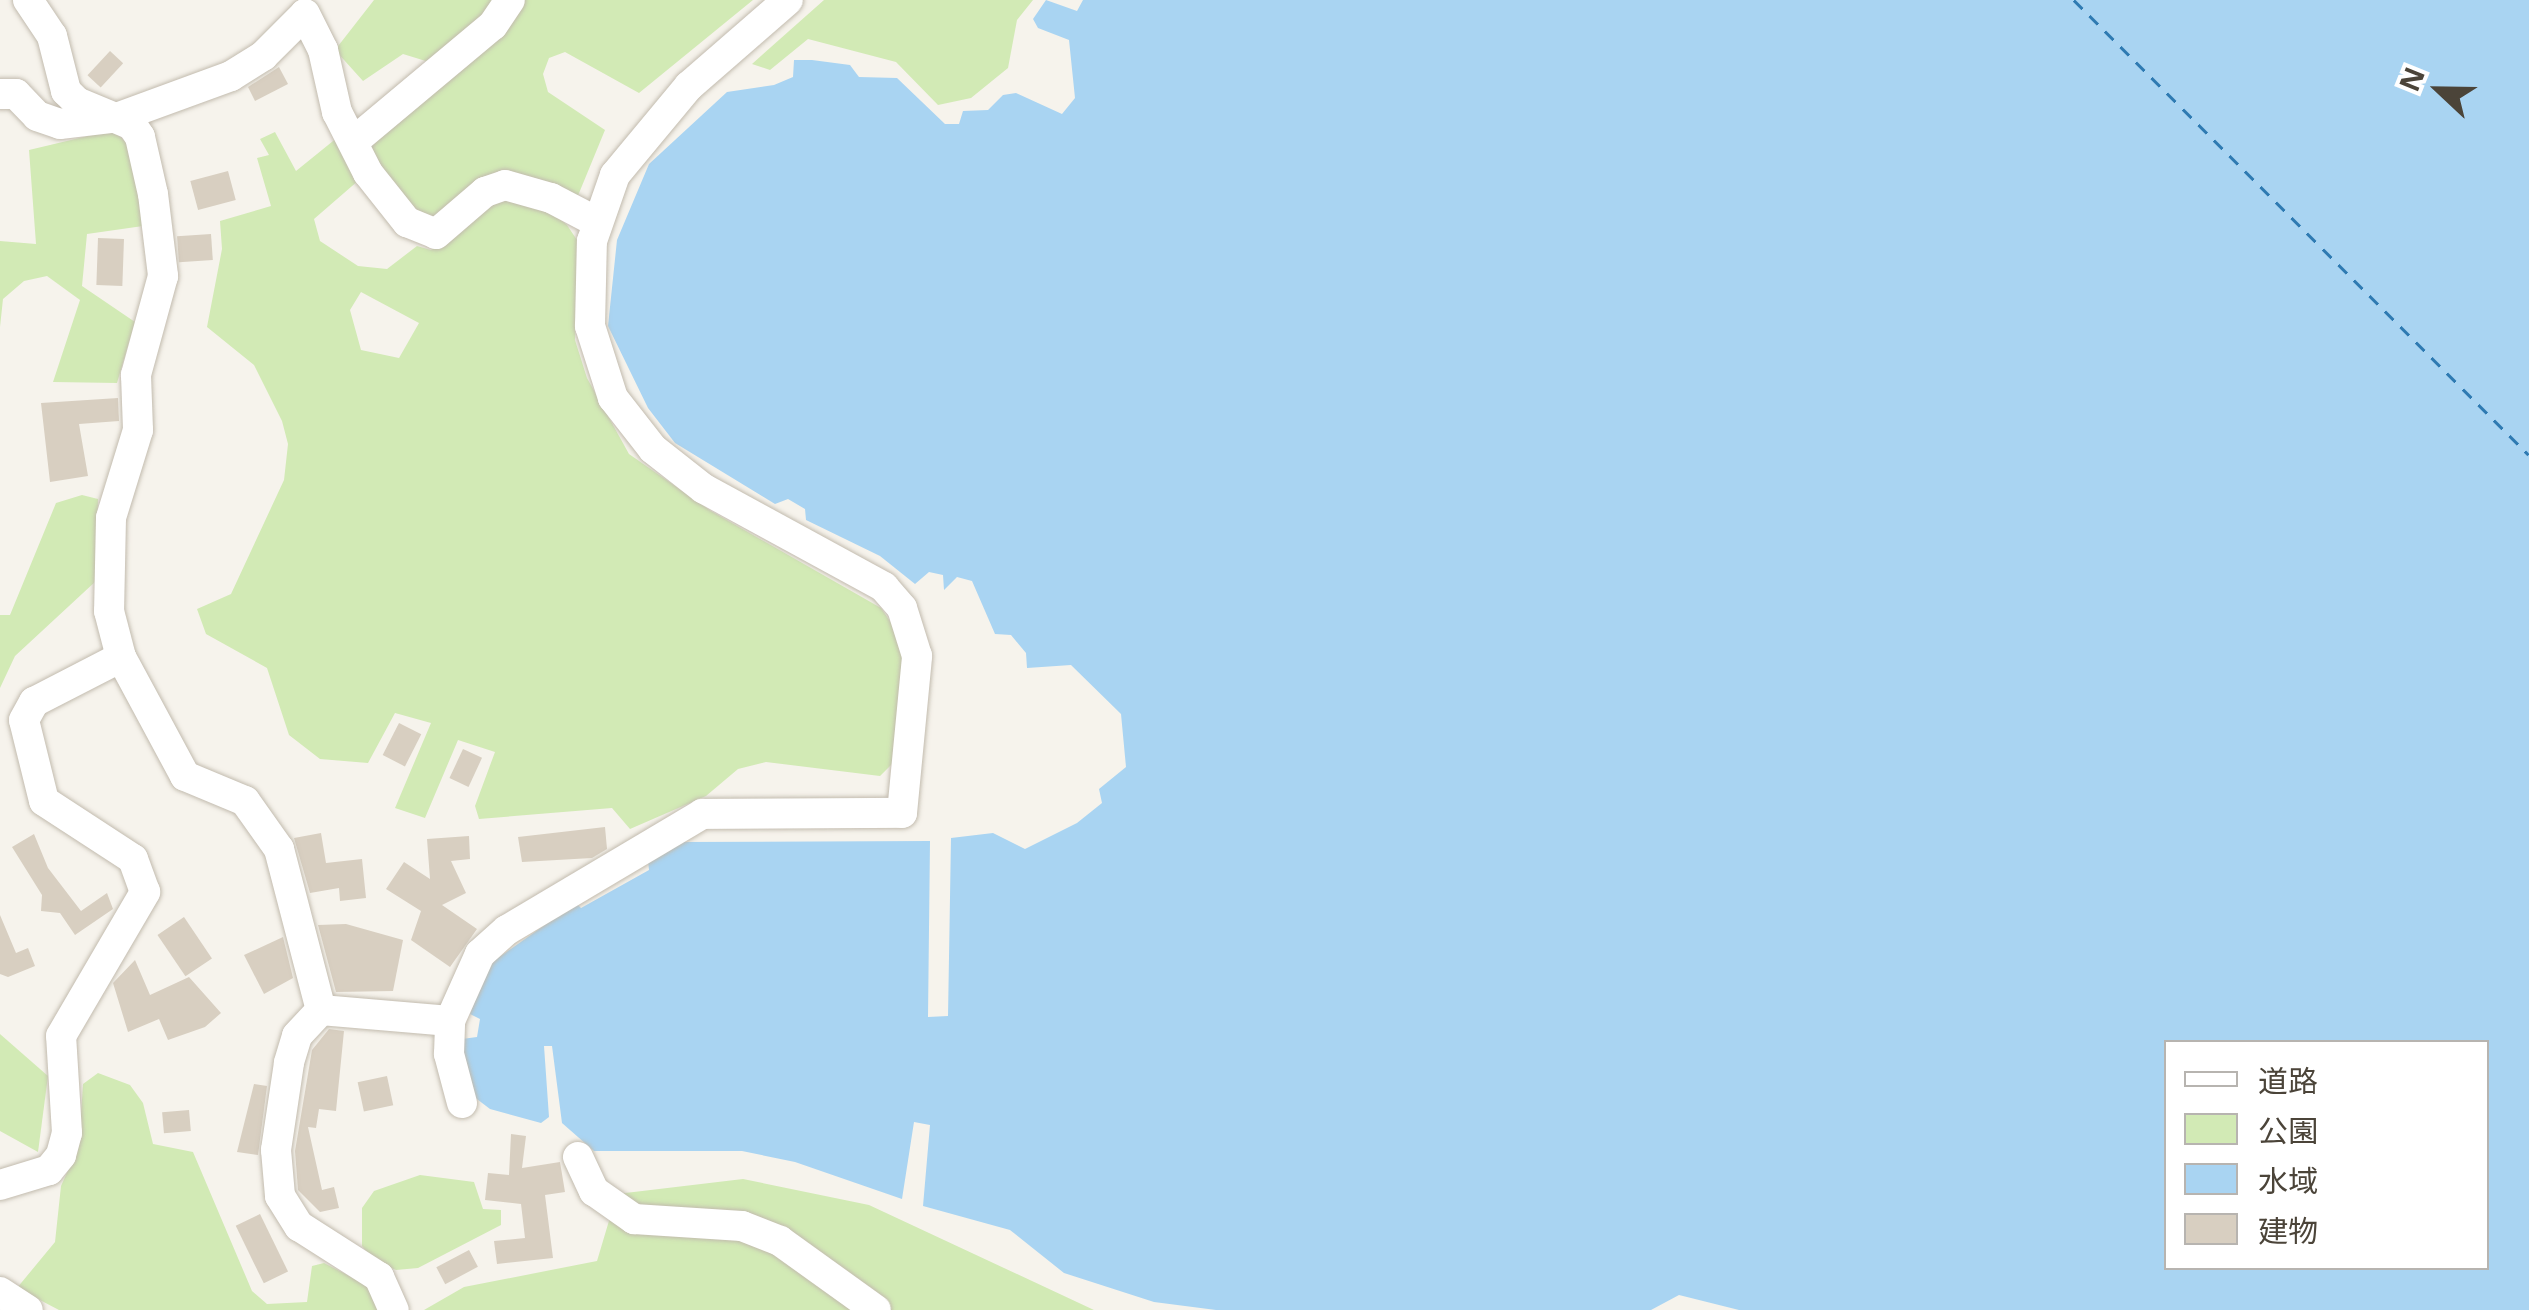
<!DOCTYPE html>
<html>
<head>
<meta charset="utf-8">
<style>
	body { margin:0 }
	#map { position:relative; width:2529px; height:1310px; overflow:hidden; background:#f6f3ec; font-family:"Noto Sans","Noto Sans JP",sans-serif }
	div>[style] { position:absolute }
	[style*='--x'] { left:calc(var(--x)*1px); top:calc(var(--y)*1px); width:calc(var(--w)*1px); rotate:calc(var(--a)*1deg) }
	.green>* { inset:0; background:#d2eab5 }
	.water>* { inset:0; background:#a9d4f2 }
	.ferry>* { height:2.5px; margin-top:-1.25px; transform-origin:0; background:repeating-linear-gradient(90deg,#2e7ab2 0 12px,transparent 0 22px) }
	.building>* { inset:0; background:#d8cfc1; transform-origin:0 0 }
	.roads { filter:drop-shadow(0 0 2px #c2bbae) drop-shadow(0 0 2px #c2bbae) }
	.minor>* { height:30px; margin:-15px; padding:0 15px; transform-origin:15px; border-radius:15px; background:#fff }
	span { translate:-50% -50%; white-space:nowrap; text-align:center; line-height:1.15; -webkit-text-stroke:10px #fff; paint-order:stroke }
	.legend { position:absolute; left:2164px; top:1040px; width:325px; height:230px; box-sizing:border-box; background:#fff; border:2px solid #b7b4b0; margin:0; padding:12px 18px; list-style:none; font-size:30px; color:#4b4439 }
	.legend li { display:flex; align-items:center; gap:20px; height:50px }
	.legend b { width:50px; border:2px solid #b7b4b0 }
	.north { position:absolute; left:2389px; top:40px; width:100px; height:100px; -webkit-text-stroke:8px #fff; paint-order:stroke; rotate:292deg; font-size:28px; font-weight:700; line-height:40px; text-align:center; color:#4b4439 }
	.north::after { content:''; display:block; margin:auto; width:35px; height:45px; background:#4b4439; clip-path:polygon(50% 0,100% 100%,50% 72%,0 100%) }
</style>
</head>
<body>
<div id="map">
	<div class="green">
		<div style="clip-path:polygon(374px 0,499px 0,429px 62px,403px 54px,363px 81px,335px 50px)"></div>
		<div style="clip-path:polygon(522px 0,753px 0,639px 93px,565px 52px,549px 58px,543px 74px,548px 92px,605px 130px,577px 198px,506px 170px,489px 175px,438px 216px,419px 216px,398px 197px,367px 146px)"></div>
		<div style="clip-path:polygon(824px 0,1033px 0,1017px 20px,1008px 68px,971px 98px,938px 105px,896px 62px,808px 39px,770px 70px,752px 64px)"></div>
		<div style="clip-path:polygon(113px 130px,133px 149px,143px 226px,87px 234px,82px 286px,135px 322px,117px 383px,53px 382px,80px 300px,47px 276px,24px 281px,3px 299px,0 327px,0 241px,36px 244px,29px 150px)"></div>
		<div style="clip-path:polygon(evenodd,275px 132px,296px 171px,338px 137px,359px 180px,314px 219px,320px 241px,358px 266px,387px 269px,417px 246px,431px 250px,503px 198px,548px 209px,567px 225px,577px 240px,575px 340px,587px 378px,629px 454px,711px 511px,881px 608px,896px 630px,904px 656px,895px 761px,880px 776px,766px 762px,738px 769px,706px 796px,630px 829px,612px 808px,479px 819px,475px 806px,495px 752px,458px 740px,425px 818px,395px 808px,431px 723px,395px 713px,368px 763px,320px 759px,289px 735px,267px 668px,206px 634px,197px 609px,231px 594px,284px 480px,288px 444px,282px 421px,254px 365px,207px 327px,222px 249px,220px 221px,271px 206px,257px 158px,269px 155px,260px 139px,275px 132px,361px 292px,419px 323px,399px 358px,361px 350px,350px 310px,361px 292px)"></div>
		<div style="clip-path:polygon(82px 495px,98px 499px,96px 581px,15px 656px,0 688px,0 615px,10px 615px,56px 503px)"></div>
		<div style="clip-path:polygon(0 1034px,48px 1076px,38px 1152px,0 1131px)"></div>
		<div style="clip-path:polygon(98px 1073px,130px 1085px,143px 1103px,153px 1144px,193px 1152px,252px 1291px,267px 1304px,307px 1302px,312px 1266px,324px 1263px,367px 1285px,383px 1310px,59px 1310px,17px 1288px,55px 1242px,61px 1186px,79px 1146px,83px 1084px)"></div>
		<div style="clip-path:polygon(420px 1175px,474px 1182px,483px 1209px,501px 1210px,501px 1225px,418px 1268px,396px 1270px,374px 1261px,362px 1246px,362px 1208px,374px 1191px)"></div>
		<div style="clip-path:polygon(743px 1179px,869px 1205px,1094px 1310px,424px 1310px,464px 1287px,597px 1261px,617px 1194px)"></div>
	</div>
	<div class="water">
		<div style="clip-path:polygon(evenodd,1046px 0,1077px 11px,1083px 0,2529px 0,2529px 1310px,1739px 1310px,1679px 1295px,1651px 1310px,1216px 1310px,1154px 1302px,1064px 1273px,1010px 1230px,923px 1206px,930px 1125px,914px 1122px,902px 1199px,795px 1162px,742px 1151px,594px 1151px,562px 1123px,552px 1046px,544px 1046px,549px 1117px,541px 1123px,490px 1109px,469px 1093px,462px 1039px,477px 1037px,480px 1019px,470px 1014px,488px 965px,576px 903px,581px 908px,649px 870px,648px 861px,679px 842px,930px 841px,928px 1017px,948px 1016px,951px 838px,993px 833px,1025px 849px,1077px 823px,1102px 803px,1099px 789px,1126px 767px,1121px 714px,1071px 665px,1027px 668px,1026px 653px,1011px 635px,995px 634px,972px 581px,957px 577px,944px 590px,943px 575px,929px 572px,915px 584px,880px 556px,806px 520px,805px 509px,788px 499px,775px 504px,675px 443px,648px 408px,608px 326px,617px 240px,649px 164px,727px 92px,774px 85px,793px 77px,794px 60px,812px 60px,850px 65px,859px 77px,897px 78px,945px 124px,959px 124px,963px 111px,988px 110px,1003px 95px,1016px 93px,1062px 114px,1075px 98px,1069px 40px,1038px 28px,1033px 19px,1046px 0,2166px 1042px,2486px 1042px,2486px 1268px,2166px 1268px,2166px 1042px)"></div>
	</div>
	<div class="ferry">
		<div style="--x:2074;--y:0;--w:643;--a:45"></div>
	</div>
	<div class="building">
		<div style="left:110px;top:51px;width:18px;height:33px;rotate:43deg"></div>
		<div style="clip-path:polygon(279px 67px,288px 84px,255px 101px,248px 87px)"></div>
		<div style="left:228px;top:171px;width:30px;height:39px;rotate:75deg"></div>
		<div style="left:211px;top:234px;width:26px;height:34px;rotate:86deg"></div>
		<div style="left:98px;top:238px;width:26px;height:47px;rotate:2deg"></div>
		<div style="clip-path:polygon(118px 398px,119px 421px,79px 424px,88px 476px,50px 482px,41px 403px)"></div>
		<div style="left:399px;top:723px;width:25px;height:36px;rotate:27deg"></div>
		<div style="left:463px;top:749px;width:21px;height:32px;rotate:25deg"></div>
		<div style="clip-path:polygon(605px 827px,607px 849px,592px 858px,522px 862px,518px 837px)"></div>
		<div style="clip-path:polygon(321px 833px,326px 863px,362px 859px,366px 898px,340px 901px,339px 888px,310px 893px,294px 838px)"></div>
		<div style="clip-path:polygon(34px 834px,48px 868px,81px 911px,107px 893px,113px 909px,75px 935px,60px 913px,41px 911px,42px 895px,12px 847px)"></div>
		<div style="clip-path:polygon(469px 836px,470px 859px,451px 861px,466px 893px,442px 905px,477px 929px,450px 967px,411px 940px,421px 911px,386px 889px,404px 862px,430px 879px,427px 839px)"></div>
		<div style="clip-path:polygon(0 915px,16px 953px,28px 948px,35px 966px,8px 977px,0 974px)"></div>
		<div style="left:184px;top:917px;width:50px;height:32px;rotate:56deg"></div>
		<div style="clip-path:polygon(346px 924px,403px 940px,393px 991px,336px 992px,318px 925px)"></div>
		<div style="clip-path:polygon(283px 937px,293px 978px,264px 994px,244px 955px)"></div>
		<div style="clip-path:polygon(135px 960px,150px 995px,189px 977px,221px 1013px,205px 1027px,168px 1040px,159px 1019px,128px 1032px,113px 983px)"></div>
		<div style="clip-path:polygon(329px 1029px,344px 1031px,336px 1111px,319px 1109px,316px 1128px,308px 1127px,322px 1190px,334px 1187px,339px 1208px,320px 1212px,298px 1190px,295px 1151px,312px 1050px)"></div>
		<div style="left:387px;top:1076px;width:30px;height:30px;rotate:78deg"></div>
		<div style="clip-path:polygon(254px 1084px,267px 1086px,258px 1155px,237px 1152px)"></div>
		<div style="left:189px;top:1110px;width:21px;height:27px;rotate:85deg"></div>
		<div style="clip-path:polygon(511px 1134px,526px 1136px,522px 1168px,560px 1162px,565px 1192px,545px 1195px,553px 1258px,497px 1264px,494px 1241px,525px 1238px,521px 1204px,485px 1200px,488px 1173px,509px 1175px)"></div>
		<div style="left:260px;top:1214px;width:64px;height:27px;rotate:64deg"></div>
		<div style="left:469px;top:1250px;width:19px;height:37px;rotate:62deg"></div>
	</div>
	<div class="roads">
		<div class="minor">
			<div style="--x:28;--y:0;--w:43;--a:56.3"></div>
			<div style="--x:52;--y:36;--w:57;--a:75.7"></div>
			<div style="--x:66;--y:91;--w:16;--a:45"></div>
			<div style="--x:77;--y:102;--w:60;--a:22.7"></div>
			<div style="--x:132;--y:125;--w:14;--a:56"></div>
			<div style="--x:140;--y:137;--w:58;--a:77.2"></div>
			<div style="--x:153;--y:194;--w:83;--a:83"></div>
			<div style="--x:163;--y:276;--w:103;--a:105.3"></div>
			<div style="--x:136;--y:375;--w:55;--a:87.9"></div>
			<div style="--x:138;--y:430;--w:92;--a:107.1"></div>
			<div style="--x:111;--y:518;--w:93;--a:91.2"></div>
			<div style="--x:109;--y:611;--w:48;--a:75.4"></div>
			<div style="--x:121;--y:657;--w:135;--a:61.7"></div>
			<div style="--x:185;--y:776;--w:65;--a:22.6"></div>
			<div style="--x:245;--y:801;--w:59;--a:54.7"></div>
			<div style="--x:279;--y:849;--w:166;--a:75.4"></div>
			<div style="--x:321;--y:1010;--w:35;--a:133"></div>
			<div style="--x:297;--y:1036;--w:28;--a:107"></div>
			<div style="--x:289;--y:1063;--w:88;--a:98.5"></div>
			<div style="--x:276;--y:1150;--w:46;--a:85"></div>
			<div style="--x:280;--y:1196;--w:36;--a:58"></div>
			<div style="--x:299;--y:1226;--w:95;--a:32.5"></div>
			<div style="--x:379;--y:1277;--w:36;--a:66"></div>
			<div style="--x:0;--y:94;--w:16;--a:0"></div>
			<div style="--x:16;--y:94;--w:30;--a:46"></div>
			<div style="--x:37;--y:116;--w:24;--a:19"></div>
			<div style="--x:60;--y:124;--w:59;--a:-6.8"></div>
			<div style="--x:119;--y:117;--w:119;--a:-20.1"></div>
			<div style="--x:231;--y:76;--w:38;--a:-32"></div>
			<div style="--x:263;--y:56;--w:59;--a:-45"></div>
			<div style="--x:305;--y:14;--w:40;--a:63.4"></div>
			<div style="--x:323;--y:50;--w:64;--a:77.3"></div>
			<div style="--x:337;--y:112;--w:68;--a:63.1"></div>
			<div style="--x:368;--y:173;--w:63;--a:51.5"></div>
			<div style="--x:407;--y:222;--w:31;--a:22"></div>
			<div style="--x:436;--y:234;--w:65;--a:-40.6"></div>
			<div style="--x:485;--y:192;--w:21;--a:-19"></div>
			<div style="--x:505;--y:185;--w:48;--a:15.8"></div>
			<div style="--x:551;--y:198;--w:52;--a:27.6"></div>
			<div style="--x:353;--y:142;--w:182;--a:-39.9"></div>
			<div style="--x:493;--y:25;--w:30;--a:-56"></div>
			<div style="--x:321;--y:1010;--w:129;--a:4.9"></div>
			<div style="--x:462;--y:1103;--w:51;--a:-104.9"></div>
			<div style="--x:449;--y:1054;--w:33;--a:-88"></div>
			<div style="--x:450;--y:1021;--w:73;--a:-65.9"></div>
			<div style="--x:480;--y:954;--w:36;--a:-42"></div>
			<div style="--x:507;--y:930;--w:227;--a:-30.7"></div>
			<div style="--x:702;--y:814;--w:200;--a:-0.3"></div>
			<div style="--x:902;--y:813;--w:158;--a:-84.5"></div>
			<div style="--x:917;--y:656;--w:50;--a:-107.4"></div>
			<div style="--x:902;--y:608;--w:28;--a:-131"></div>
			<div style="--x:884;--y:587;--w:205;--a:-151.4"></div>
			<div style="--x:704;--y:489;--w:65;--a:-141.9"></div>
			<div style="--x:653;--y:449;--w:65;--a:-128.1"></div>
			<div style="--x:613;--y:398;--w:76;--a:-107.7"></div>
			<div style="--x:590;--y:326;--w:85;--a:-88.7"></div>
			<div style="--x:592;--y:241;--w:70;--a:-70.8"></div>
			<div style="--x:615;--y:175;--w:116;--a:-50.3"></div>
			<div style="--x:689;--y:86;--w:131;--a:-41"></div>
			<div style="--x:578;--y:1157;--w:38;--a:65"></div>
			<div style="--x:594;--y:1191;--w:49;--a:35"></div>
			<div style="--x:634;--y:1219;--w:108;--a:3.7"></div>
			<div style="--x:742;--y:1226;--w:41;--a:21.5"></div>
			<div style="--x:780;--y:1241;--w:118;--a:35.7"></div>
			<div style="--x:0;--y:1185;--w:51;--a:-17"></div>
			<div style="--x:49;--y:1170;--w:19;--a:-51"></div>
			<div style="--x:61;--y:1155;--w:23;--a:-75"></div>
			<div style="--x:67;--y:1133;--w:97;--a:-93.5"></div>
			<div style="--x:61;--y:1036;--w:167;--a:-59.7"></div>
			<div style="--x:145;--y:892;--w:35;--a:-110"></div>
			<div style="--x:133;--y:859;--w:106;--a:-146.9"></div>
			<div style="--x:44;--y:801;--w:83;--a:-103.9"></div>
			<div style="--x:24;--y:720;--w:21;--a:-61"></div>
			<div style="--x:34;--y:702;--w:98;--a:-27.3"></div>
			<div style="--x:0;--y:1292;--w:33;--a:33"></div>
		</div>
	</div>
	<ul class="legend">
	<li><b style="height:12px;background:#fff"></b>道路</li>
	<li><b style="height:28px;background:#d2eab5"></b>公園</li>
	<li><b style="height:28px;background:#a9d4f2"></b>水域</li>
	<li><b style="height:28px;background:#d8cfc1"></b>建物</li>
	</ul>
	<div class="north">N</div>
</div>
</body>
</html>
